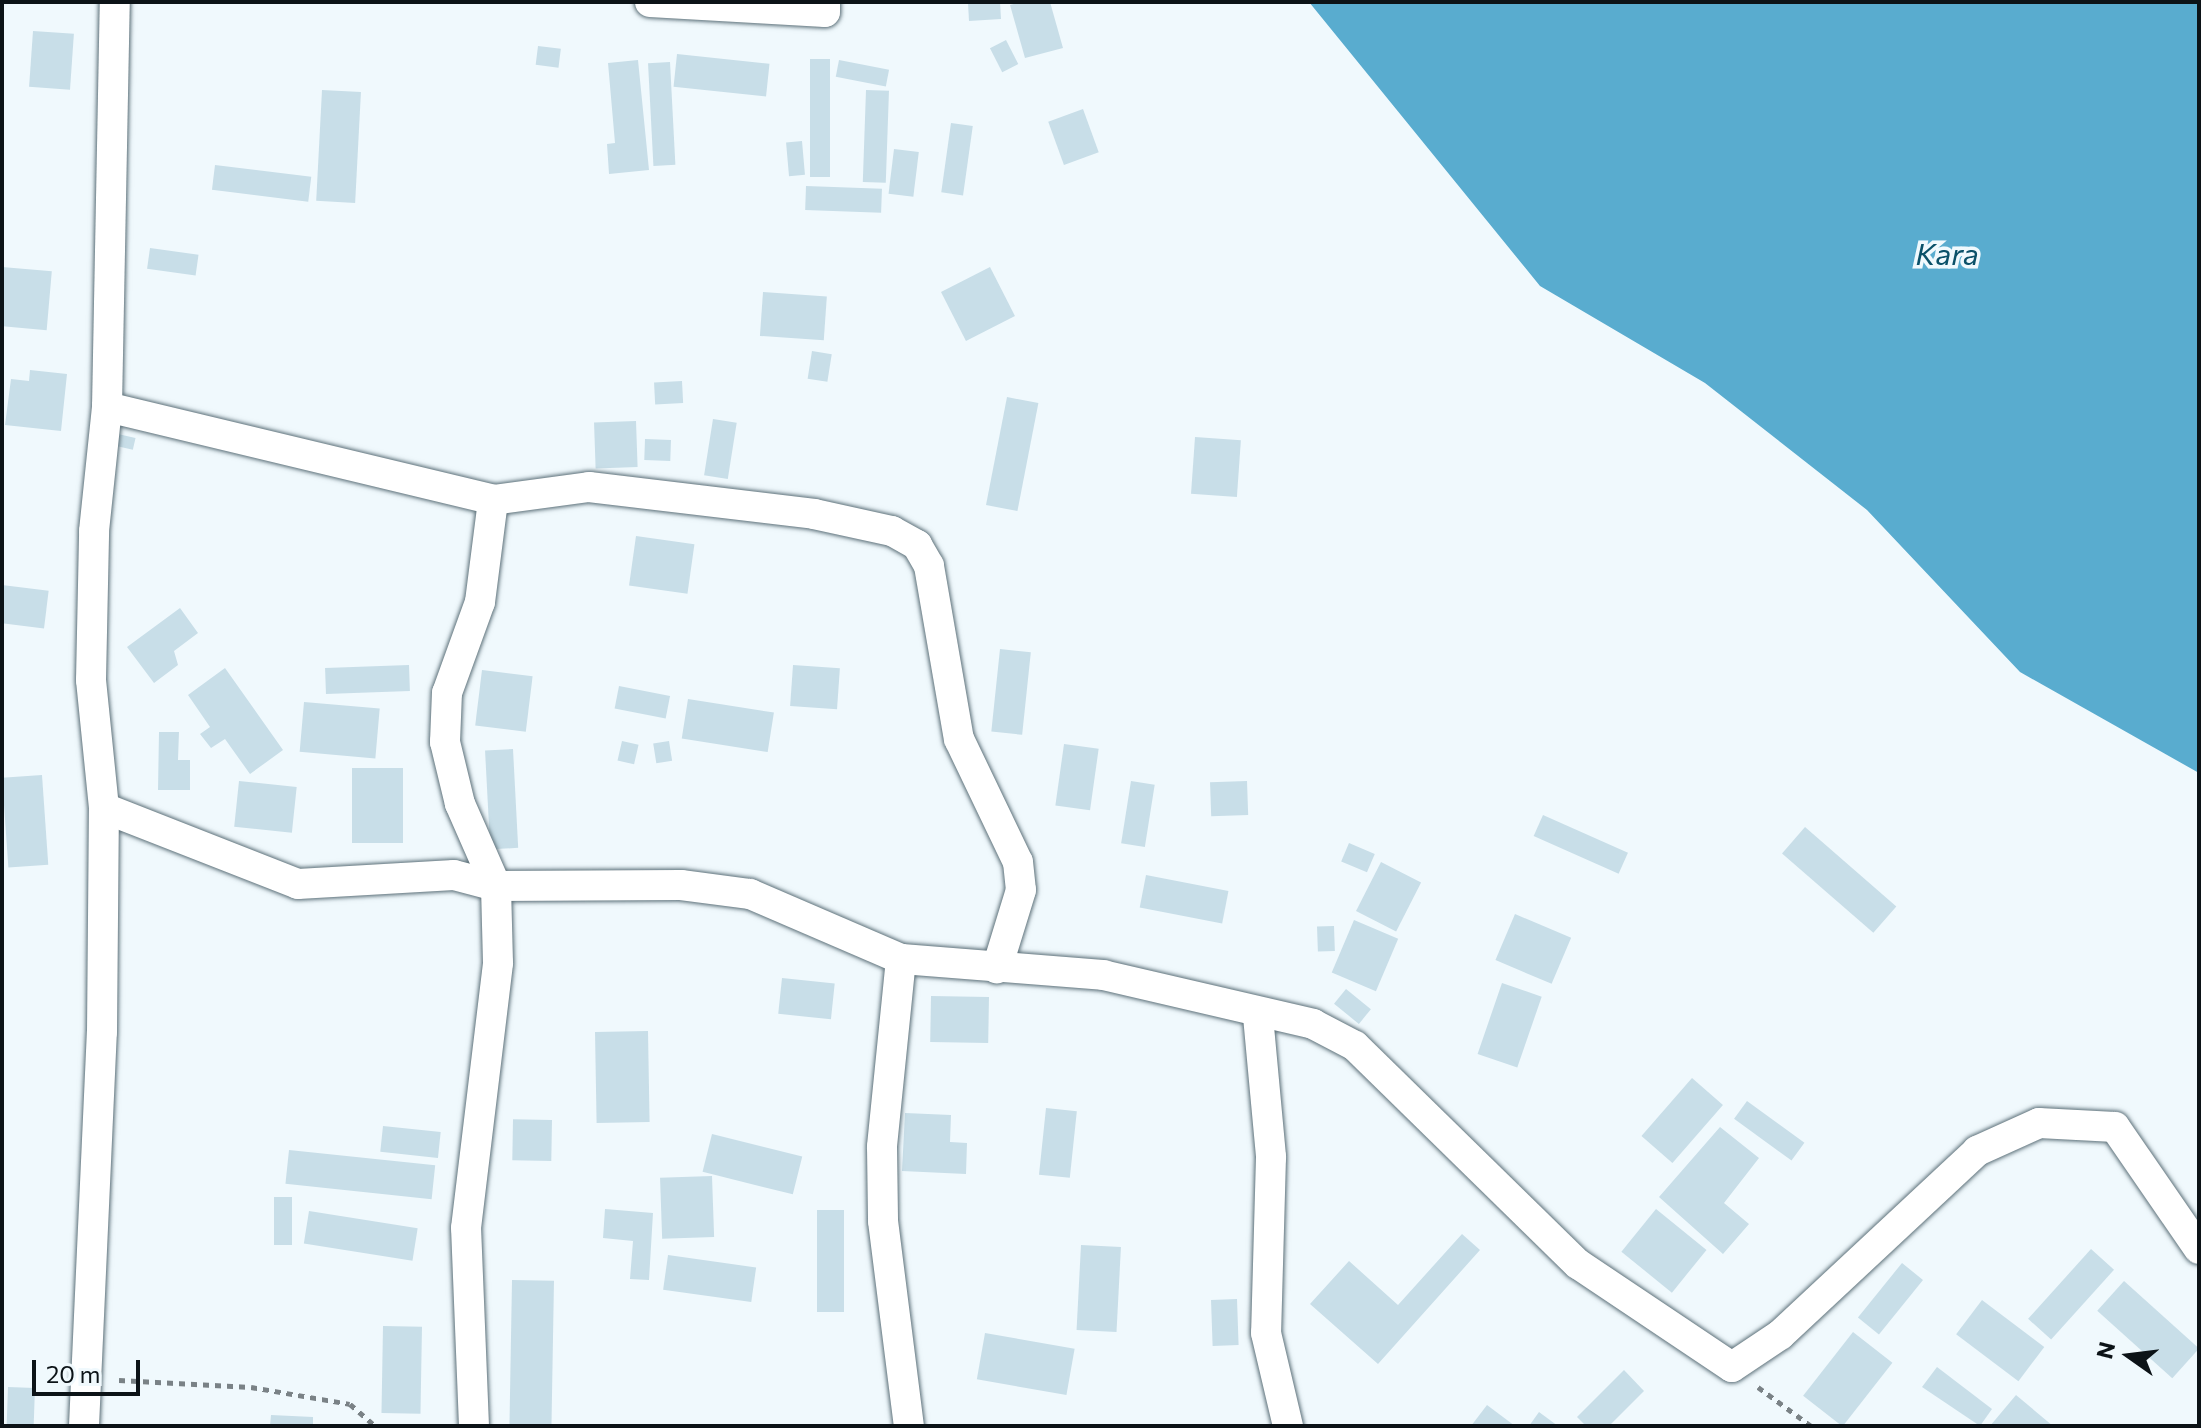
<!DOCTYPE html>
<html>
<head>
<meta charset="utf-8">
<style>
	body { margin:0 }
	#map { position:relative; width:2201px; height:1428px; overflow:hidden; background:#f0f9fd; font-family:Commissioner,sans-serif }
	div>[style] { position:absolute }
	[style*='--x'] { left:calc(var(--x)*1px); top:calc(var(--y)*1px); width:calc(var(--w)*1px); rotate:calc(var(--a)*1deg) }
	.water>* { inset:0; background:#59accf }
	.building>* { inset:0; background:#c8dee8; transform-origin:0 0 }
	.path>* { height:5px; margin-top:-2.5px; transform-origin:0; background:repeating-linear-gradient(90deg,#7a8286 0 6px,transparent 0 12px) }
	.roads { filter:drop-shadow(0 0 2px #5d717a) drop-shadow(0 0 2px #5d717a) }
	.minor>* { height:30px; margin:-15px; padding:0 15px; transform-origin:15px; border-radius:15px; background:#fff }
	span { translate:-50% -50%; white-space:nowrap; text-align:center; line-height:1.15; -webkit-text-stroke:7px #f0f9fd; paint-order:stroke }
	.water-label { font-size:30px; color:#0b5169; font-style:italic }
	.frame { position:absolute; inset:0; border:4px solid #0c1317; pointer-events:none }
	.north { position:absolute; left:2089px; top:1316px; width:80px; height:80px; -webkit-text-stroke:6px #f0f9fd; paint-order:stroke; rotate:284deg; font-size:22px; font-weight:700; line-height:32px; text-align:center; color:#0c1317 }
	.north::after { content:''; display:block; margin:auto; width:28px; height:36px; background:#0c1317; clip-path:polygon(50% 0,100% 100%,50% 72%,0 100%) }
	.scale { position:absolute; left:32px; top:1360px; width:108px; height:36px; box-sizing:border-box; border:4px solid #0c1317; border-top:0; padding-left:10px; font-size:24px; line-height:28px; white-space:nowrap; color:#0c1317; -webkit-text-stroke:6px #f0f9fd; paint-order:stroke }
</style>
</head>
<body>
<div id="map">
	<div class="water">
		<div style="clip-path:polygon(1309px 2px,2199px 2px,2199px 773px,2020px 672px,1867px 510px,1705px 383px,1540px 286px)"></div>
	</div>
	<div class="building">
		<div style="clip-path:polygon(989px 2px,1000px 2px,1001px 19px,969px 21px,968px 3px)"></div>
		<div style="clip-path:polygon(1021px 2px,1050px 2px,1063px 48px,1025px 58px,1010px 5px)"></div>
		<div style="left:33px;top:31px;width:41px;height:56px;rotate:4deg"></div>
		<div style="left:1006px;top:40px;width:27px;height:18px;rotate:63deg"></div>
		<div style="left:538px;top:46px;width:23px;height:19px;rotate:7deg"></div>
		<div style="left:677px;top:54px;width:93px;height:33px;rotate:6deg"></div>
		<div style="left:810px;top:59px;width:20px;height:118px"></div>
		<div style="clip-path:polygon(638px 60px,649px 170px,609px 174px,607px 144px,615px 143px,608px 63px)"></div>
		<div style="left:839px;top:60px;width:51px;height:17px;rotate:11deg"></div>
		<div style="left:670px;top:62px;width:103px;height:22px;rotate:87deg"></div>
		<div style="left:322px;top:90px;width:39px;height:111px;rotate:3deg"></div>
		<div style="left:866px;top:90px;width:23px;height:92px;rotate:2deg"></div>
		<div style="left:1083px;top:109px;width:46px;height:37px;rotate:70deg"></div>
		<div style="left:951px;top:123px;width:22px;height:70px;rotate:8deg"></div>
		<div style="left:802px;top:141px;width:34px;height:16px;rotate:85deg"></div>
		<div style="left:894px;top:149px;width:25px;height:45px;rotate:7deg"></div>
		<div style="left:215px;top:165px;width:97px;height:25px;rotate:7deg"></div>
		<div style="left:806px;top:186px;width:76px;height:24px;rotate:2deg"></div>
		<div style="left:150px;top:248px;width:49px;height:21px;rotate:8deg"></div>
		<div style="left:2px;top:267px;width:50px;height:59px;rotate:5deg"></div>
		<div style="left:990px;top:267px;width:55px;height:55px;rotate:63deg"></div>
		<div style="left:763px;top:292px;width:64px;height:44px;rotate:4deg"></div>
		<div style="left:812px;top:351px;width:20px;height:28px;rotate:9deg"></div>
		<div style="clip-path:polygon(30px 370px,67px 374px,61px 431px,5px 425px,11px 379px,29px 381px)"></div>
		<div style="left:682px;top:381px;width:22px;height:28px;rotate:87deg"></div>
		<div style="left:1007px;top:397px;width:32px;height:110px;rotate:11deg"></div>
		<div style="left:713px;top:419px;width:24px;height:57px;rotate:9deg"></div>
		<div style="left:636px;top:421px;width:46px;height:42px;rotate:88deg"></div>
		<div style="left:118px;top:434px;width:18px;height:12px;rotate:13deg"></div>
		<div style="left:1195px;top:437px;width:46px;height:57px;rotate:4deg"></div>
		<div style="left:645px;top:439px;width:26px;height:21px;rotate:2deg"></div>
		<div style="left:636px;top:536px;width:59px;height:50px;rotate:8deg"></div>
		<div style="left:2px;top:585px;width:47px;height:38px;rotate:7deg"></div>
		<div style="clip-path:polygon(180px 608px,198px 633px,174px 651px,178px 665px,154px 683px,127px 647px)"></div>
		<div style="left:1000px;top:649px;width:31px;height:83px;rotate:6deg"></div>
		<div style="left:409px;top:665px;width:26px;height:84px;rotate:88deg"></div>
		<div style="left:793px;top:665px;width:47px;height:41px;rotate:4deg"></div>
		<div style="clip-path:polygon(225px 668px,283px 750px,250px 774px,225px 739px,211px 748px,200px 734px,210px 727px,188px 695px)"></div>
		<div style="left:482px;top:670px;width:51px;height:56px;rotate:7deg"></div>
		<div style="left:619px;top:686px;width:52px;height:23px;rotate:11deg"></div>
		<div style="left:688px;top:699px;width:87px;height:40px;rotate:9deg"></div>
		<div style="left:304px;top:702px;width:76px;height:50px;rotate:5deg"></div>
		<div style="clip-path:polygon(159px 732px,179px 732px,178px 760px,190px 760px,190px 790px,158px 790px)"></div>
		<div style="left:622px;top:741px;width:17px;height:20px;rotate:13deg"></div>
		<div style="left:669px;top:741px;width:20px;height:16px;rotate:81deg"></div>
		<div style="left:1064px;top:744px;width:35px;height:62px;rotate:8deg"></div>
		<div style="left:513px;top:749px;width:99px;height:28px;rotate:87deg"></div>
		<div style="left:352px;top:768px;width:51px;height:75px"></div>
		<div style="left:42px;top:775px;width:90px;height:40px;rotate:86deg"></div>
		<div style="left:239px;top:781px;width:58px;height:46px;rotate:6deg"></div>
		<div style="left:1131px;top:781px;width:24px;height:63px;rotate:9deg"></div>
		<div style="left:1247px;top:781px;width:34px;height:37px;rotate:88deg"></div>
		<div style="left:1543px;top:815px;width:93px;height:23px;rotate:24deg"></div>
		<div style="left:1805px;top:827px;width:121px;height:35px;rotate:41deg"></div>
		<div style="left:1349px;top:843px;width:28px;height:20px;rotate:23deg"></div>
		<div style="left:1381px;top:862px;width:45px;height:55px;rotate:27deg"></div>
		<div style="left:1146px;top:875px;width:84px;height:33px;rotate:11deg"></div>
		<div style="left:1515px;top:914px;width:61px;height:50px;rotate:23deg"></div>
		<div style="left:1354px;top:920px;width:48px;height:57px;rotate:23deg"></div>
		<div style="left:1334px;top:926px;width:25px;height:17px;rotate:88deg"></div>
		<div style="left:782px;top:978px;width:53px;height:36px;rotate:6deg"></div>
		<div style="left:1502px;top:983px;width:42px;height:75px;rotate:19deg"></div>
		<div style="left:1346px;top:989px;width:32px;height:19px;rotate:39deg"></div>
		<div style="left:931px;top:996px;width:58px;height:46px;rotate:1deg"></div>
		<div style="left:648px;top:1031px;width:91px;height:53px;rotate:89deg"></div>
		<div style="left:1692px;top:1078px;width:41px;height:77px;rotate:41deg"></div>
		<div style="left:1747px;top:1101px;width:71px;height:22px;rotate:36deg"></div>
		<div style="left:1046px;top:1108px;width:31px;height:67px;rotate:6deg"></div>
		<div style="clip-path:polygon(905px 1113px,951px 1115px,950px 1142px,967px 1143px,966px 1174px,902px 1171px)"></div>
		<div style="left:552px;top:1120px;width:41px;height:39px;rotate:91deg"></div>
		<div style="left:383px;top:1126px;width:58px;height:26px;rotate:6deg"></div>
		<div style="clip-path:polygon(1720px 1127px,1759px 1158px,1724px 1203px,1749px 1224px,1723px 1254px,1659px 1197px)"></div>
		<div style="left:712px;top:1134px;width:93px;height:39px;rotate:14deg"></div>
		<div style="left:289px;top:1150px;width:147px;height:34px;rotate:6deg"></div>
		<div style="left:712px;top:1176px;width:61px;height:52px;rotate:88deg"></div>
		<div style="left:274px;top:1197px;width:18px;height:48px"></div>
		<div style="clip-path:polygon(605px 1209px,653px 1213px,649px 1280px,630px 1279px,633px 1241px,603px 1238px)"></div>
		<div style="left:1656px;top:1209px;width:65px;height:55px;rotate:39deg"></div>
		<div style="left:844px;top:1210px;width:102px;height:27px;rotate:90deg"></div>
		<div style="left:309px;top:1211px;width:110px;height:33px;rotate:9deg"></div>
		<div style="clip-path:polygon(1462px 1234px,1480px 1250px,1378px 1364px,1310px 1304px,1349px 1261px,1398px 1305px)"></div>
		<div style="left:1081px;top:1245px;width:40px;height:85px;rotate:3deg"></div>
		<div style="left:2091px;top:1249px;width:31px;height:94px;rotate:42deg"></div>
		<div style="left:668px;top:1255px;width:89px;height:35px;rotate:8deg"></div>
		<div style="left:1902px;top:1263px;width:27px;height:70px;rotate:39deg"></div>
		<div style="left:512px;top:1280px;width:42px;height:146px;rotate:1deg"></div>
		<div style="left:2124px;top:1281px;width:101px;height:40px;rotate:42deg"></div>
		<div style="left:1237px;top:1299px;width:46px;height:26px;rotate:88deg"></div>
		<div style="left:1982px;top:1300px;width:78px;height:43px;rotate:37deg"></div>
		<div style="left:383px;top:1326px;width:39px;height:87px;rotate:1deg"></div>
		<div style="left:1853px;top:1332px;width:50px;height:81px;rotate:38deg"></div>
		<div style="left:985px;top:1333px;width:91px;height:47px;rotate:10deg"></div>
		<div style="clip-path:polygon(1937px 1367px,1992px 1409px,1980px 1426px,1922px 1387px)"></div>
		<div style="clip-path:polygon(1624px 1370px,1644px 1391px,1609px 1426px,1586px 1426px,1577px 1417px)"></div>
		<div style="left:8px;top:1387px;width:27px;height:39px;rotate:2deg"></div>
		<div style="clip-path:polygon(2016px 1395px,2053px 1426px,1990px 1426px)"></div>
		<div style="clip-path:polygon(1487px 1405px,1515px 1426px,1471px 1426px)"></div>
		<div style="clip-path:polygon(1539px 1412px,1558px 1426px,1529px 1426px)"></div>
		<div style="clip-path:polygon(271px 1415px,313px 1417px,313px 1426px,270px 1426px)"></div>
	</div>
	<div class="path">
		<div style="--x:119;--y:1380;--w:132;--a:3"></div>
		<div style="--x:251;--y:1387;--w:100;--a:9.7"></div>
		<div style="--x:350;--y:1404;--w:33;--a:41"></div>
		<div style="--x:1758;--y:1387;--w:66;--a:36.3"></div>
	</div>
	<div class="roads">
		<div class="minor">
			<div style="--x:650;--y:2;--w:175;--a:3.3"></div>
			<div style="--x:825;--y:12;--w:10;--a:-90"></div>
			<div style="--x:107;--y:407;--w:397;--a:13.5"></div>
			<div style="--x:493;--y:500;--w:97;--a:-7.7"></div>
			<div style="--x:589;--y:487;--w:227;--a:6.8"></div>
			<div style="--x:814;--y:514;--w:80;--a:12.3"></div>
			<div style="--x:892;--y:531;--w:29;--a:29"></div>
			<div style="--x:917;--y:545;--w:24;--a:60"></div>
			<div style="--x:929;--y:566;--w:176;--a:80.2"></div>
			<div style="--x:959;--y:739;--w:136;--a:64.4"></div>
			<div style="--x:1018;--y:862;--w:28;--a:84"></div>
			<div style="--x:1021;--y:890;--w:82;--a:107.1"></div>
			<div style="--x:104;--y:808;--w:208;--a:21.4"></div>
			<div style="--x:298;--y:884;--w:156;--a:-3.3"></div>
			<div style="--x:454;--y:875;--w:43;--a:14.7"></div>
			<div style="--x:496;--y:886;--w:185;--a:-0.3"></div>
			<div style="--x:681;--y:885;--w:70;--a:7.4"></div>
			<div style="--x:750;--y:894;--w:164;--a:23.3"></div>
			<div style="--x:901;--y:959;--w:203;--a:4.5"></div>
			<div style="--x:1103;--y:975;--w:216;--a:13.1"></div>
			<div style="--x:1313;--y:1024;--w:47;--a:27.6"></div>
			<div style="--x:1355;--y:1046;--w:312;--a:44.4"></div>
			<div style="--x:1578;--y:1264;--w:185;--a:33.8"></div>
			<div style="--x:1732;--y:1367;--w:58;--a:-33.7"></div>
			<div style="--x:1780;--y:1335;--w:270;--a:-43"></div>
			<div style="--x:1977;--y:1151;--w:68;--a:-24.3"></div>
			<div style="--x:2039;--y:1123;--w:76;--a:3"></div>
			<div style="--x:2115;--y:1127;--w:148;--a:55.5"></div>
			<div style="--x:901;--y:959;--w:189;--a:95.8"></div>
			<div style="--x:882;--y:1147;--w:74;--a:89.2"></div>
			<div style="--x:883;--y:1221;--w:207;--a:82.8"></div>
			<div style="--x:1258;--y:1016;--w:142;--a:84.7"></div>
			<div style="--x:1271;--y:1157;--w:176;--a:91.6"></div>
			<div style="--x:1266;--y:1333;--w:96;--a:76.7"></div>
			<div style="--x:84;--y:1426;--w:394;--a:-87.4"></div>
			<div style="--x:102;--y:1032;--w:224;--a:-89.5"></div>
			<div style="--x:104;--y:808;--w:129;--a:-95.8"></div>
			<div style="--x:91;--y:680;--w:149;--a:-88.8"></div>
			<div style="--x:94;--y:531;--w:125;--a:-84"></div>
			<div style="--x:107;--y:407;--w:405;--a:-88.9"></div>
			<div style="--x:474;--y:1426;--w:198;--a:-92.3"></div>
			<div style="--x:466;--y:1228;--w:267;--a:-83.1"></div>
			<div style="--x:498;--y:963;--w:77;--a:-91.5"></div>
			<div style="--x:496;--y:886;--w:90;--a:-113.7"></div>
			<div style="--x:460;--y:804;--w:64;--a:-103.6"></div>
			<div style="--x:445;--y:742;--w:49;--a:-87.7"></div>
			<div style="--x:447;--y:693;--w:97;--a:-70.1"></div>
			<div style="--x:480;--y:602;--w:103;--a:-82.7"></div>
		</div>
	</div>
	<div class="water-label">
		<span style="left:1947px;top:253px">Kara</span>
	</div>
	<div class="frame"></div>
	<div class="north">N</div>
	<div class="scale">20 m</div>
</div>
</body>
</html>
